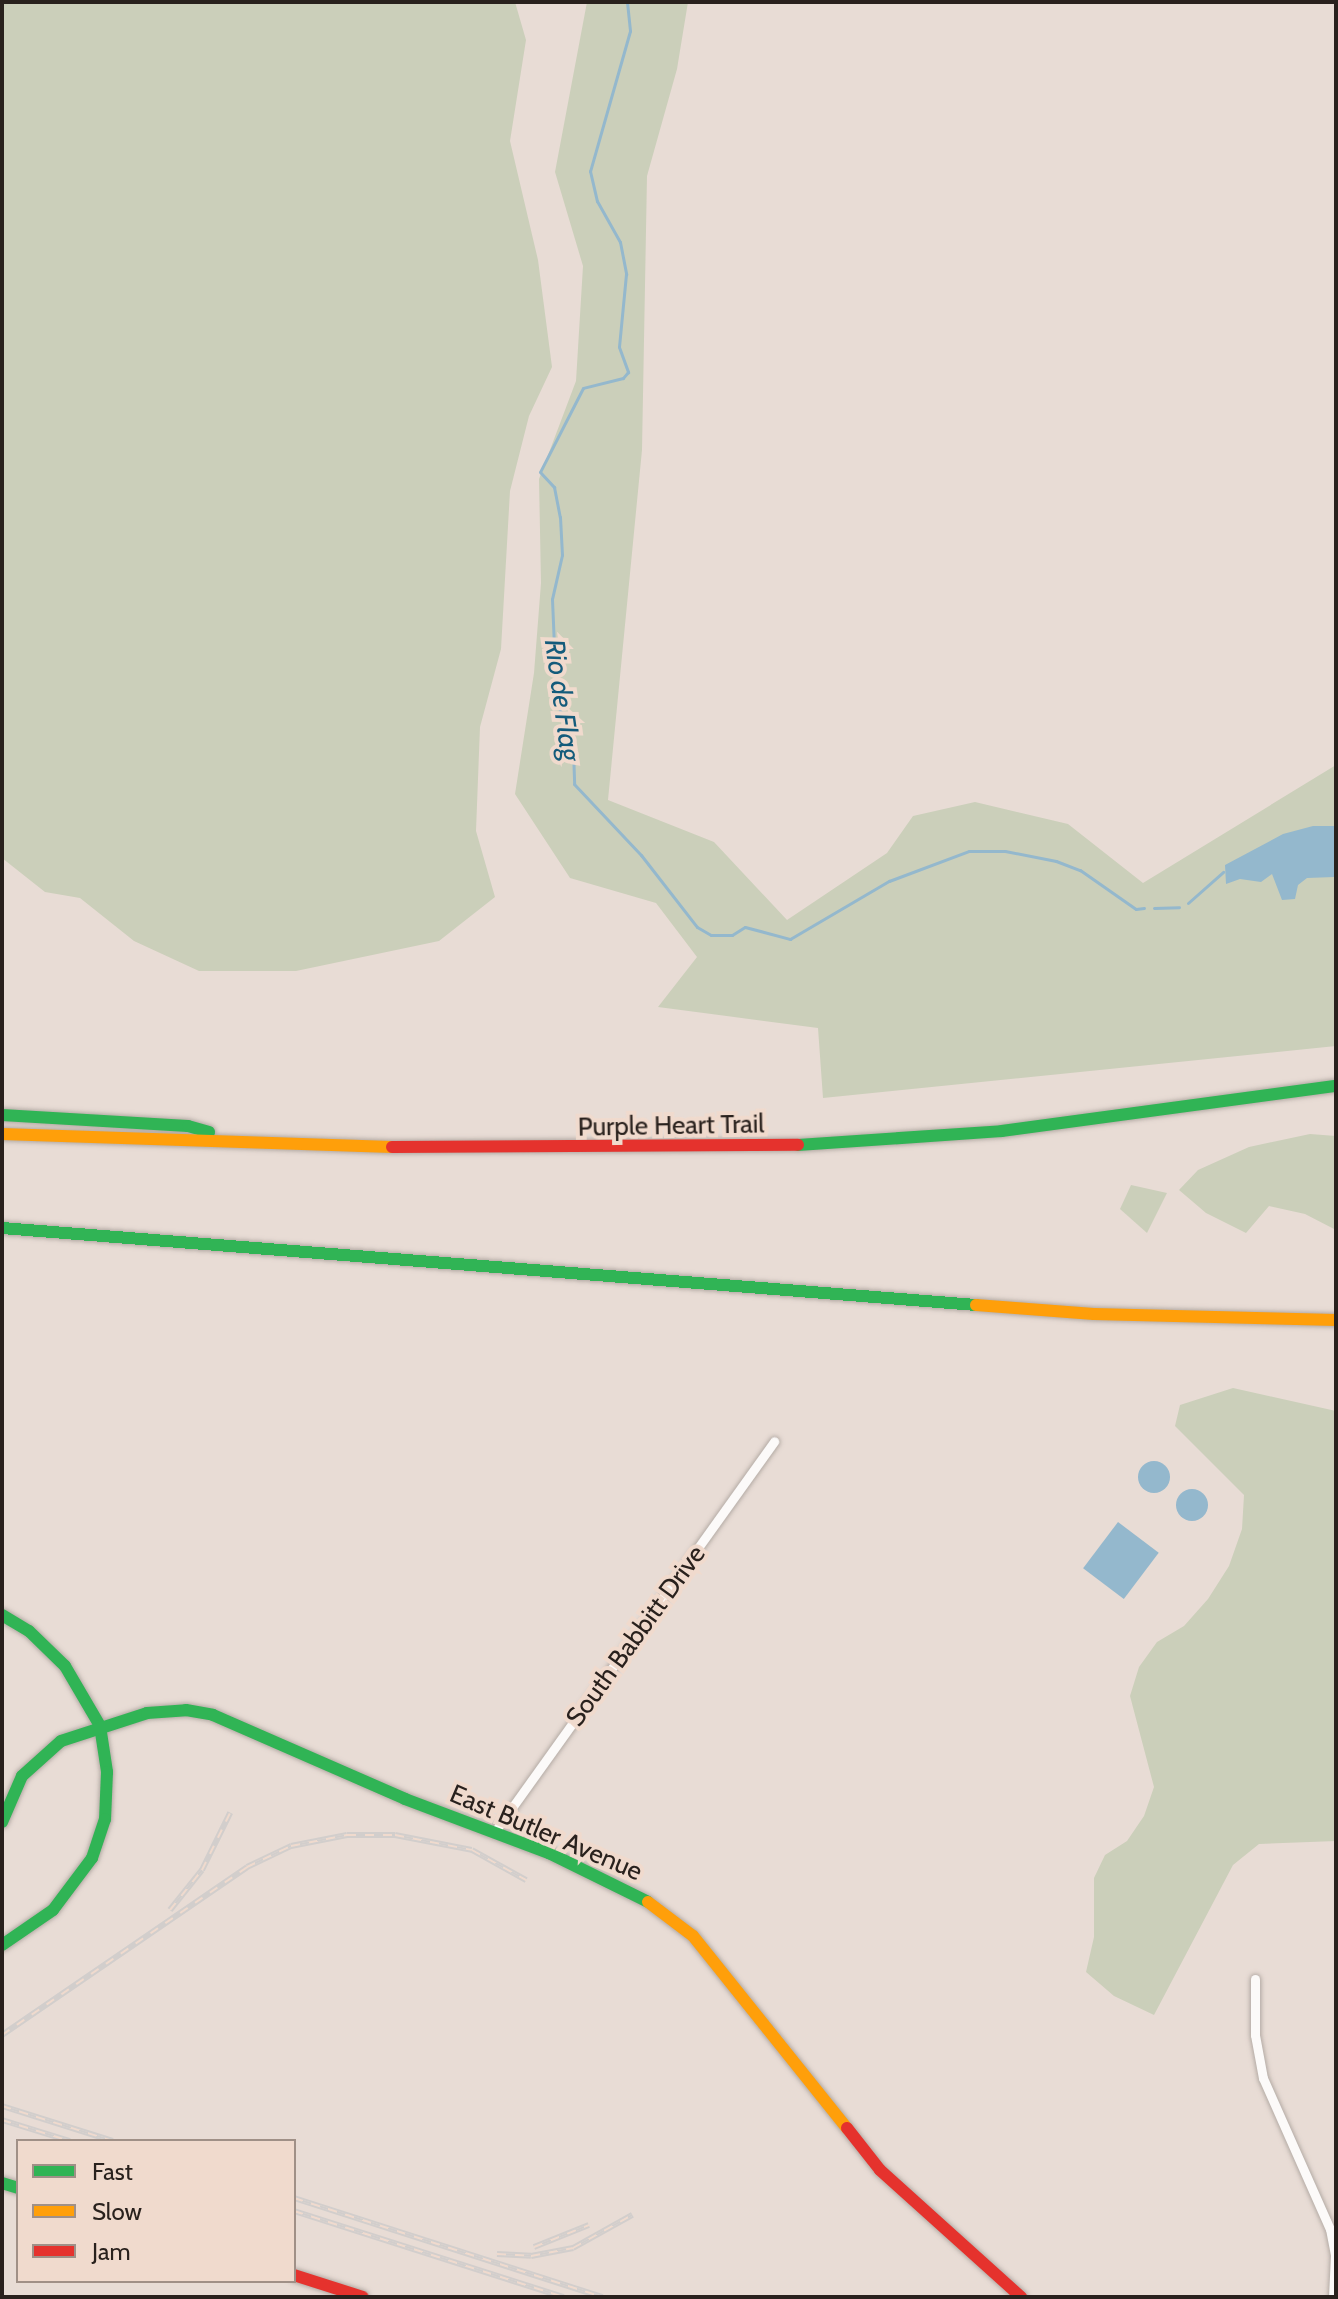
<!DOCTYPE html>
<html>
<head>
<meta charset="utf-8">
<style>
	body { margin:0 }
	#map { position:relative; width:1338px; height:2299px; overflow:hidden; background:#e8dcd5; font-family:Cabin,sans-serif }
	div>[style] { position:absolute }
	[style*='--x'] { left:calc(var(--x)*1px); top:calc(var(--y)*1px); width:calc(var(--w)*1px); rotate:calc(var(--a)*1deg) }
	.green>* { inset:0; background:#cbcfba }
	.water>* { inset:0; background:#94b8cd; transform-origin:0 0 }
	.round { border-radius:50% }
	.stream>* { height:3px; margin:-1.5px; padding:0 1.5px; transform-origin:1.5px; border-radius:1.5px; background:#94b8cd }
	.roads { filter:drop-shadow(0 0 2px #b4aba5) drop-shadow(0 0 2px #b4aba5) }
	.street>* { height:9px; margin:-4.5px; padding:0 4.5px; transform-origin:4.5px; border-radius:4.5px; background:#fcfaf9 }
	.fast>* { height:12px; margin:-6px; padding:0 6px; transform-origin:6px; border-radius:6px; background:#30b455 }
	.slow>* { height:12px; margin:-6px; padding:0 6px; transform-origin:6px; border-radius:6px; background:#ff9f0a }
	.jam>* { height:12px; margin:-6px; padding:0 6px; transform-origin:6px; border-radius:6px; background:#e5322d }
	.rail>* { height:6px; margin-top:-3px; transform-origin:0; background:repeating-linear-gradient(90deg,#f0dacd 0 9px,#d2cecc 0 18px); box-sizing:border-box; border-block:2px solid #d2cecc }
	span { translate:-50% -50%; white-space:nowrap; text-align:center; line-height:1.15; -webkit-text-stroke:8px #f0dacd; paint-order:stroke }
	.street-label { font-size:26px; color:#29211d }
	.water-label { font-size:28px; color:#155b7b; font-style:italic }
	.frame { position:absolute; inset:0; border:4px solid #29211d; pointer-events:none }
	.legend { position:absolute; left:16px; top:2139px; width:280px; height:144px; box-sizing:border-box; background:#f0dacd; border:2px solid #a09087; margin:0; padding:10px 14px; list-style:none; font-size:24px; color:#29211d }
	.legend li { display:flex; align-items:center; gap:16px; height:40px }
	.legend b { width:40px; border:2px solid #a09087 }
</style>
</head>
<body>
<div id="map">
	<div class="green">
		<div style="clip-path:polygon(2px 2px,515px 2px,526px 40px,510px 141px,538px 260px,552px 367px,529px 416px,510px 491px,501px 649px,480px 727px,476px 831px,495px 897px,439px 941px,296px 971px,199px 971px,134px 941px,80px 898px,45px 892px,2px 858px)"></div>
		<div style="clip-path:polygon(587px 2px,688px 2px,677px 69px,647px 176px,642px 450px,608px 800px,714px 842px,787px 920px,887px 853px,913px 816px,975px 802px,1068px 824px,1143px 883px,1336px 765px,1336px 1046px,823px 1098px,818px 1028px,658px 1007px,697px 957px,656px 903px,570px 878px,515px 794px,534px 673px,541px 583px,539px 479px,576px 381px,583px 266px,555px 172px)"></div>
		<div style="clip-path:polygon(1310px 1134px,1336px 1136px,1336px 1230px,1305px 1214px,1269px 1206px,1246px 1233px,1206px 1213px,1179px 1190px,1198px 1170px,1249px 1147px)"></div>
		<div style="clip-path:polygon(1131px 1185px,1167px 1193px,1147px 1233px,1120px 1209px)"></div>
		<div style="clip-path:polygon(1233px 1388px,1336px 1411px,1336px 1841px,1259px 1844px,1233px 1865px,1154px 2015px,1114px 1996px,1086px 1972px,1094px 1937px,1094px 1878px,1105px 1855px,1127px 1841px,1144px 1816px,1154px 1787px,1130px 1696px,1139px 1667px,1157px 1642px,1184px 1626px,1208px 1599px,1229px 1566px,1242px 1529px,1244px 1495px,1175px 1426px,1180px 1405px)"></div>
	</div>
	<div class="water">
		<div style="clip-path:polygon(1313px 826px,1336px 826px,1334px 877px,1307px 878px,1298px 885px,1295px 899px,1282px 900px,1272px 874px,1261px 882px,1240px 879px,1226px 884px,1225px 865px,1283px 834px)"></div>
		<div class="round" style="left:1138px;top:1461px;width:32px;height:32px"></div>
		<div class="round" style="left:1176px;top:1489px;width:32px;height:32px"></div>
		<div style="left:1118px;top:1522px;width:51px;height:58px;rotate:37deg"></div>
	</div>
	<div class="stream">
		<div style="--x:627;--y:2;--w:29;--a:84"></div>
		<div style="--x:630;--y:31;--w:146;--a:105.9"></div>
		<div style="--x:590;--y:171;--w:31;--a:77"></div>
		<div style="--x:597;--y:201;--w:47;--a:60.7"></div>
		<div style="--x:620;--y:242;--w:33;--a:79"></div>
		<div style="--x:626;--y:274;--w:73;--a:95.5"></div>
		<div style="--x:619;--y:347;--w:27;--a:70"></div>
		<div style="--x:628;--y:372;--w:8;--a:130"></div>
		<div style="--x:623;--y:378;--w:41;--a:166"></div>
		<div style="--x:583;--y:388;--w:94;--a:117.1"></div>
		<div style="--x:540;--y:472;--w:21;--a:47"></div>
		<div style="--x:554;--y:487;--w:31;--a:79"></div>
		<div style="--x:560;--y:517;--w:38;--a:87"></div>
		<div style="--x:562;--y:555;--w:45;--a:102.8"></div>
		<div style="--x:552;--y:599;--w:47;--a:87.6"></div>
		<div style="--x:554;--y:646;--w:61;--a:85.3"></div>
		<div style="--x:559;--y:707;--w:45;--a:72"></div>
		<div style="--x:573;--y:750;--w:34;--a:88"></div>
		<div style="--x:574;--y:784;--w:98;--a:46.7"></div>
		<div style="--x:641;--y:855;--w:91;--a:52.1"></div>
		<div style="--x:697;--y:927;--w:16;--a:30"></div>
		<div style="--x:711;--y:935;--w:21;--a:0"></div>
		<div style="--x:732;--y:935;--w:15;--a:-32"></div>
		<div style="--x:745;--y:927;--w:47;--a:14.9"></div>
		<div style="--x:790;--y:939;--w:115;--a:-30.4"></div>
		<div style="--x:889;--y:881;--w:85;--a:-20.6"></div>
		<div style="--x:969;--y:851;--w:36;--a:0"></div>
		<div style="--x:1005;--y:851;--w:52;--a:11.1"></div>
		<div style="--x:1056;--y:861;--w:26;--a:21"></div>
		<div style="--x:1080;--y:870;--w:68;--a:34.9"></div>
		<div style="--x:1136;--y:909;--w:8;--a:-7"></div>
		<div style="--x:1188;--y:903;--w:47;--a:-41.5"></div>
		<div style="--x:1154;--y:908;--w:25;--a:-2"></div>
	</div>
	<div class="roads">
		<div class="street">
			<div style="--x:496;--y:1830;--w:478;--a:-54.4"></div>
			<div style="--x:1255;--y:1979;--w:56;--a:90"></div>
			<div style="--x:1255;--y:2035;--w:44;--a:79.5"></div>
			<div style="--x:1263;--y:2078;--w:165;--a:66.1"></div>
			<div style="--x:1330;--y:2229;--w:26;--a:79"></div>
			<div style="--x:1335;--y:2255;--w:42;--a:92.7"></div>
		</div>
		<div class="fast">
			<div style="--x:2;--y:1115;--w:186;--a:3.4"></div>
			<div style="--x:188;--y:1126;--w:22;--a:16"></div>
			<div style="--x:798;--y:1145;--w:204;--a:-3.9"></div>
			<div style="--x:1002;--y:1131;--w:337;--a:-7.7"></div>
			<div style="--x:2;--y:1228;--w:977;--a:4.52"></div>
			<div style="--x:2;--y:1615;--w:31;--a:31"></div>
			<div style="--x:29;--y:1631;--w:50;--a:44.2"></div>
			<div style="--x:65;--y:1666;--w:69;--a:59.7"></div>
			<div style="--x:100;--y:1726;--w:47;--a:81.3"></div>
			<div style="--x:107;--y:1772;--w:47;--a:92.4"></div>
			<div style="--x:105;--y:1819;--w:41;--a:108.4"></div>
			<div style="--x:92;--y:1858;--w:65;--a:126.9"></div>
			<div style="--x:53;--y:1910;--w:62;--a:145.5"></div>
			<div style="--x:2;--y:1822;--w:50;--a:-66.5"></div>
			<div style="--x:22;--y:1776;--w:52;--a:-41.9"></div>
			<div style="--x:61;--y:1741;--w:90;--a:-18"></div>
			<div style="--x:147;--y:1713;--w:39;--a:-4"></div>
			<div style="--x:186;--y:1710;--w:27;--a:10"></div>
			<div style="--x:213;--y:1715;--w:210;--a:23.6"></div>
			<div style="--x:405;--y:1799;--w:154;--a:20.6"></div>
			<div style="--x:549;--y:1853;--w:110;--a:26.3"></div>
			<div style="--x:2;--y:2183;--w:17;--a:17"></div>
		</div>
		<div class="slow">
			<div style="--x:2;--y:1134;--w:390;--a:1.9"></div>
			<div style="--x:976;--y:1305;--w:118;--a:4.4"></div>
			<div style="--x:1094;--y:1314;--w:242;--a:1.4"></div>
			<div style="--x:648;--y:1902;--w:56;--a:37.1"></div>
			<div style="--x:693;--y:1936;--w:246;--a:51.3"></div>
		</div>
		<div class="jam">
			<div style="--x:392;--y:1147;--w:406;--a:-0.3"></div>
			<div style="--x:847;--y:2128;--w:53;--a:51.8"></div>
			<div style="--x:880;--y:2170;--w:190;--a:42"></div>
			<div style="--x:294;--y:2275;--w:72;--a:17.7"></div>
		</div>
	</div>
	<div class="rail">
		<div style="--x:170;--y:1910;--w:51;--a:-51.3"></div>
		<div style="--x:202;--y:1870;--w:64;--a:-63.8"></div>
		<div style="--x:2;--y:2035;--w:297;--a:-34.4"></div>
		<div style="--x:247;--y:1867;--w:49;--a:-25.5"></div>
		<div style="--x:291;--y:1846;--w:57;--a:-11.1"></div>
		<div style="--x:347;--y:1835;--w:48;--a:0"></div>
		<div style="--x:395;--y:1835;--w:78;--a:11"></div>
		<div style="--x:472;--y:1850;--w:62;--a:29.1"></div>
		<div style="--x:2;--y:2106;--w:116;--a:17.5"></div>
		<div style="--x:2;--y:2120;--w:71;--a:17.2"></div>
		<div style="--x:294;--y:2198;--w:324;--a:17.8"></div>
		<div style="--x:294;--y:2211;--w:283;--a:17.7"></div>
		<div style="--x:534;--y:2247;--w:59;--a:-21.8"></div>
		<div style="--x:497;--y:2254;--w:34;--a:3"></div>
		<div style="--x:531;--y:2256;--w:43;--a:-10.8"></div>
		<div style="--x:573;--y:2248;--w:68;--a:-29.2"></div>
	</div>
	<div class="street-label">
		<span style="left:671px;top:1126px;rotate:-1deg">Purple Heart Trail</span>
		<span style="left:636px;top:1636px;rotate:-54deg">South Babbitt Drive</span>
		<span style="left:546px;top:1833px;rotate:23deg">East Butler Avenue</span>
	</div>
	<div class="water-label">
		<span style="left:563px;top:700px;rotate:82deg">Rio de Flag</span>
	</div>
	<div class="frame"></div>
	<ul class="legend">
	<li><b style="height:10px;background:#30b455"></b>Fast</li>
	<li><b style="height:10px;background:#ff9f0a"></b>Slow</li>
	<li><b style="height:10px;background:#e5322d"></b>Jam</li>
	</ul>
</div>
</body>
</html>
